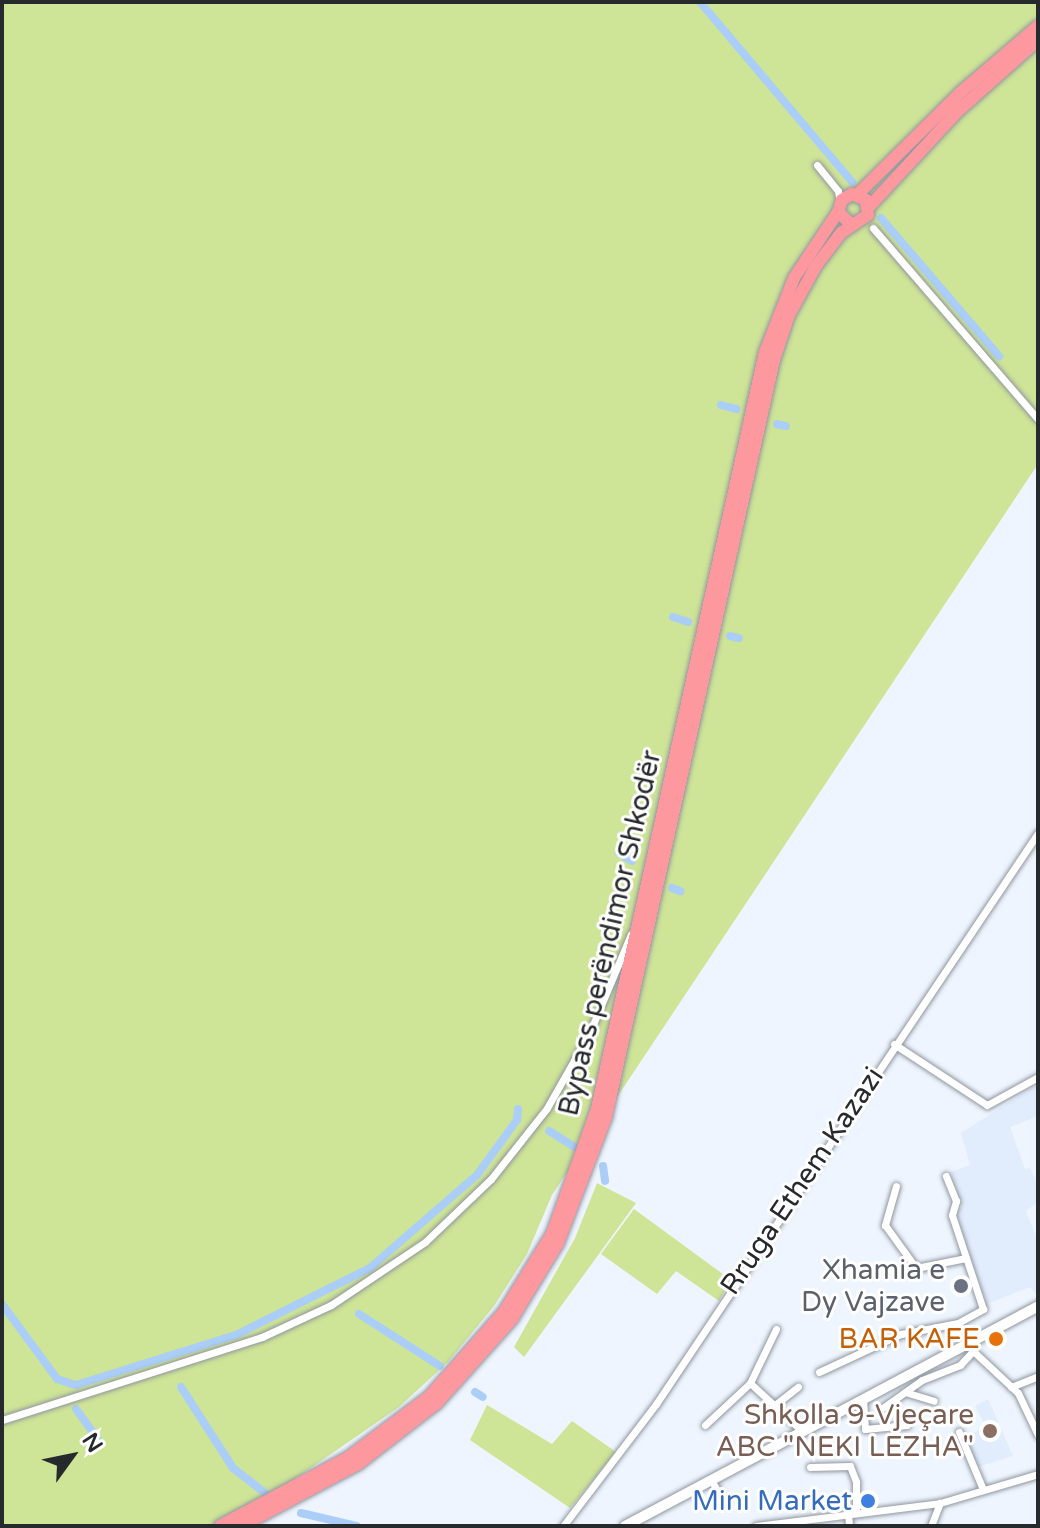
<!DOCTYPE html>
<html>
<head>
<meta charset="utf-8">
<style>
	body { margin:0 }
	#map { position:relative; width:1040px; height:1528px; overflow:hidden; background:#eef5fe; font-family:"Varela Round",sans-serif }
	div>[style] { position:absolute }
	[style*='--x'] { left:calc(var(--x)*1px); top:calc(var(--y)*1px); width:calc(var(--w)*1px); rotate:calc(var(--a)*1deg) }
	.built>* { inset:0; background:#e1ecfc }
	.green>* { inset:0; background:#cee496 }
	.canal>* { height:8px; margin:-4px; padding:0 4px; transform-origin:4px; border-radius:4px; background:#aacef7 }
	.roads { filter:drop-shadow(0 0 2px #90969f) drop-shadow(0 0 2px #90969f) }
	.street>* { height:7px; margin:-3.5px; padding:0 3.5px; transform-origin:3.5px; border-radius:3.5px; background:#fff }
	.secondary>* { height:10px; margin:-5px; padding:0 5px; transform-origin:5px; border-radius:5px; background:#fff }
	.highway>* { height:12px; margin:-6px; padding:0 6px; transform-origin:6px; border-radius:6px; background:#fe989f }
	.dots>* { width:22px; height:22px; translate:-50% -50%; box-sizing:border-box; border:4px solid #fff; border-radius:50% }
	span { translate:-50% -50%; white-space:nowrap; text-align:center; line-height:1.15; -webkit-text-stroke:6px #fff; paint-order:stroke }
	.street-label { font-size:28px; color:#272a2d }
	.worship-label { font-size:28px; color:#5b616d }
	.right { translate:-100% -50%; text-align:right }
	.food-label { font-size:28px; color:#c56008 }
	.education-label { font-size:28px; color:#785e54 }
	.shop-label { font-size:28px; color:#366cbe }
	.frame { position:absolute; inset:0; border:4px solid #272a2d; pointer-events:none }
	.north { position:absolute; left:32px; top:1416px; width:80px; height:80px; -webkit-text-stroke:6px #fff; paint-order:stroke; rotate:57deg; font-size:22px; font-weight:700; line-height:32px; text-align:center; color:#272a2d }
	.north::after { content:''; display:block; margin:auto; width:28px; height:36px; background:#272a2d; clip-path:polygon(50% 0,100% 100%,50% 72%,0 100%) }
</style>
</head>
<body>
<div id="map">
	<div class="built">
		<div style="clip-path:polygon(1038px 1084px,1038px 1116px,1010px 1127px,1025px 1169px,1030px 1168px,1038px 1185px,1038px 1202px,1026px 1211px,1038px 1241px,1038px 1296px,1030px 1287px,987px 1304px,965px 1247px,956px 1209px,962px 1207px,951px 1172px,970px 1165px,961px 1133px)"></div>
		<div style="clip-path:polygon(988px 1399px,1013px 1456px,977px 1467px,964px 1437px,986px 1427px,975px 1406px)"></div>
	</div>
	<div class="green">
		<div style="clip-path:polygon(2px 2px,1038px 2px,1038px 464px,552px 1195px,527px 1254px,494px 1306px,448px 1362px,399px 1407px,227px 1526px,2px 1526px)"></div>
		<div style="clip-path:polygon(597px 1183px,636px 1203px,524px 1357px,514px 1347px,575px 1238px)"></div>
		<div style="clip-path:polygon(634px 1209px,731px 1280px,719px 1301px,676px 1271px,657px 1294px,601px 1254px)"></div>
		<div style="clip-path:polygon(487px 1405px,552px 1444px,572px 1421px,616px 1452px,570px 1508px,470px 1440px)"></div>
	</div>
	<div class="canal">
		<div style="--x:700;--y:2;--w:236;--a:49.8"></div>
		<div style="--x:881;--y:218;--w:182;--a:49.5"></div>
		<div style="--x:721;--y:405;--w:16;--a:15"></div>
		<div style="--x:777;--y:424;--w:9;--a:13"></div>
		<div style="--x:673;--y:617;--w:16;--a:18"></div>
		<div style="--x:730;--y:636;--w:9;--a:13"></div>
		<div style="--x:619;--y:853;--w:15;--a:32"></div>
		<div style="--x:672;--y:888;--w:9;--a:21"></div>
		<div style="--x:549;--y:1131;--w:31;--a:32"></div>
		<div style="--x:603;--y:1166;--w:15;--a:82"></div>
		<div style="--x:2;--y:1304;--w:93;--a:53.7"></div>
		<div style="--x:57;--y:1379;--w:20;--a:18"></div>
		<div style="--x:76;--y:1385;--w:168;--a:-17.4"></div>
		<div style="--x:236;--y:1335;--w:150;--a:-26.6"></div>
		<div style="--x:370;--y:1268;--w:142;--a:-41"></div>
		<div style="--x:477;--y:1175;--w:68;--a:-54"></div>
		<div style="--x:517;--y:1120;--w:11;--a:-85"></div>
		<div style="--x:359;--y:1314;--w:96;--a:32.7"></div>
		<div style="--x:181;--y:1387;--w:96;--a:57.3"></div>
		<div style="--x:233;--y:1468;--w:41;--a:38"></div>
		<div style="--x:475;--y:1392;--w:9;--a:32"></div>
		<div style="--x:76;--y:1409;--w:36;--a:54"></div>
		<div style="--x:301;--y:1513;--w:57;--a:13.1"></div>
	</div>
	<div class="roads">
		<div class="street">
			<div style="--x:817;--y:165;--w:33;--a:51"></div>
			<div style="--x:838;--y:191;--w:11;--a:80"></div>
			<div style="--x:873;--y:228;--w:252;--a:49.2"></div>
			<div style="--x:894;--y:1044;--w:111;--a:33.3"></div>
			<div style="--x:987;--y:1105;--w:58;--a:-28.8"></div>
			<div style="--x:896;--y:1186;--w:41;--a:105.8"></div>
			<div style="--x:885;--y:1225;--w:53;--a:54.2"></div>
			<div style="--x:916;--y:1268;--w:51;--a:-11.3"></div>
			<div style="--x:958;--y:1323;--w:30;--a:63"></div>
			<div style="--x:972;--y:1350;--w:63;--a:43.1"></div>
			<div style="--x:1018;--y:1393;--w:47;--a:64.5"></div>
			<div style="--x:819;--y:1372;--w:90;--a:-24.9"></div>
			<div style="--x:901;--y:1334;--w:58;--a:-10.9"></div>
			<div style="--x:958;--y:1323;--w:29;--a:-29"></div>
			<div style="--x:983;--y:1309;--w:99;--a:-108.3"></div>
			<div style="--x:952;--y:1215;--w:15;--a:-74"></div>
			<div style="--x:956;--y:1201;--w:27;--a:-112"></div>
			<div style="--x:750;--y:1383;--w:71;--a:42.7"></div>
			<div style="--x:1011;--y:1387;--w:29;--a:-22"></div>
			<div style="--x:905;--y:1392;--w:30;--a:17"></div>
			<div style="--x:863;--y:1399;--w:30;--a:86"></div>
			<div style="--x:865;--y:1429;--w:42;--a:-5.4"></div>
			<div style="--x:776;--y:1404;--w:28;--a:-38"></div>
			<div style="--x:881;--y:1409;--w:50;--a:-35.3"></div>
			<div style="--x:922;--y:1380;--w:41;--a:-21.5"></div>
			<div style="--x:960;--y:1365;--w:19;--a:-47"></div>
			<div style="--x:2;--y:1420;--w:273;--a:-17.7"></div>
			<div style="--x:262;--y:1337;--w:76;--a:-24.9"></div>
			<div style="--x:331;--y:1305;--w:113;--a:-33.8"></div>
			<div style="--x:425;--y:1242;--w:91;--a:-43.7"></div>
			<div style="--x:491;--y:1179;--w:90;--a:-51.7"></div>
			<div style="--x:547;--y:1108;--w:85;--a:-60.4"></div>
			<div style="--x:589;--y:1034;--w:108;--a:-67.2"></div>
			<div style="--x:705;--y:1425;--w:62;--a:-43"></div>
			<div style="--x:750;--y:1383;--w:60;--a:-64.3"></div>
			<div style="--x:959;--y:1432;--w:60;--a:67.3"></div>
			<div style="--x:810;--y:1467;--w:40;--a:-1.4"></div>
			<div style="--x:850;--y:1466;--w:17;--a:69"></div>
			<div style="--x:856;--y:1482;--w:30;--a:90"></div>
			<div style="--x:711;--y:1480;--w:26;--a:59"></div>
			<div style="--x:848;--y:1512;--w:14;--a:86"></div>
			<div style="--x:563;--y:1526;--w:153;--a:-52.7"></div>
			<div style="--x:656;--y:1404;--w:687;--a:-56.22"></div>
			<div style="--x:756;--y:1526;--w:185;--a:-7.1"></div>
			<div style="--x:940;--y:1503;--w:102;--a:-16.5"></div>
			<div style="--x:931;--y:1526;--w:25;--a:-69"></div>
		</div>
		<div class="secondary">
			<div style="--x:625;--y:1526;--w:468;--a:-28"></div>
		</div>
		<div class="highway">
			<div style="--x:857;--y:195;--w:146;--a:-44.7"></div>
			<div style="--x:961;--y:92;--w:101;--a:-40.6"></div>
			<div style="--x:869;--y:207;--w:129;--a:-47.2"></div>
			<div style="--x:957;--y:112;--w:108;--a:-41.6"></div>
			<div style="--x:220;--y:1526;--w:146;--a:-28.1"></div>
			<div style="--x:349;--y:1457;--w:100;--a:-36.9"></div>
			<div style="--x:429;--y:1397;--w:113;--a:-48.6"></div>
			<div style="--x:504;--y:1312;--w:92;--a:-58.4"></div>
			<div style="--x:552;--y:1234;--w:133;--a:-70.2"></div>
			<div style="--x:597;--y:1109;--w:775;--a:-77.49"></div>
			<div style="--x:765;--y:352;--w:79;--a:-68.6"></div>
			<div style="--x:794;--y:278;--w:79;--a:-56.3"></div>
			<div style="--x:242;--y:1526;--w:132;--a:-28.1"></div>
			<div style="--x:358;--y:1464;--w:100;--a:-37.7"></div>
			<div style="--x:437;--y:1403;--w:113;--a:-48.2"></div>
			<div style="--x:512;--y:1319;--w:89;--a:-58.8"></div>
			<div style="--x:558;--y:1243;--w:135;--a:-69.1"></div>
			<div style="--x:606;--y:1117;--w:775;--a:-77.49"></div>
			<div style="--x:774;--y:360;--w:47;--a:-71.6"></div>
			<div style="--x:789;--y:315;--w:56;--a:-61.1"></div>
			<div style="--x:816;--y:266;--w:41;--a:-52.9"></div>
			<div style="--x:841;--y:233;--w:32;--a:-34"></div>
			<div style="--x:868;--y:215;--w:15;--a:-98"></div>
			<div style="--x:866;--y:200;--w:15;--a:-157"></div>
			<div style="--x:852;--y:194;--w:12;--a:149"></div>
			<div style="--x:842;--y:200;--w:13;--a:108"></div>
			<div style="--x:838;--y:212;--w:19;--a:43"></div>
		</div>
	</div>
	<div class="dots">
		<div style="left:961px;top:1286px;background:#6b7280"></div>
		<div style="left:996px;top:1339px;background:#e8710a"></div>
		<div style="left:990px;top:1431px;background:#8d6e63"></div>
		<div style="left:868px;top:1501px;background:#3f7fe0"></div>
	</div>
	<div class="street-label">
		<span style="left:610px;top:933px;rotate:-77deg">Bypass perëndimor Shkodër</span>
		<span style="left:802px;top:1181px;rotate:-56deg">Rruga Ethem Kazazi</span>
	</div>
	<div class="worship-label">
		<span class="right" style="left:945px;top:1286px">Xhamia e<br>Dy Vajzave</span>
	</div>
	<div class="food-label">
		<span class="right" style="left:980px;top:1339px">BAR KAFE</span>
	</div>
	<div class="education-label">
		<span class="right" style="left:974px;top:1431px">Shkolla 9-Vjeçare<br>ABC "NEKI LEZHA"</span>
	</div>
	<div class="shop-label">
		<span class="right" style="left:852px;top:1501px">Mini Market</span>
	</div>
	<div class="frame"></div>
	<div class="north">N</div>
</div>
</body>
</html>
